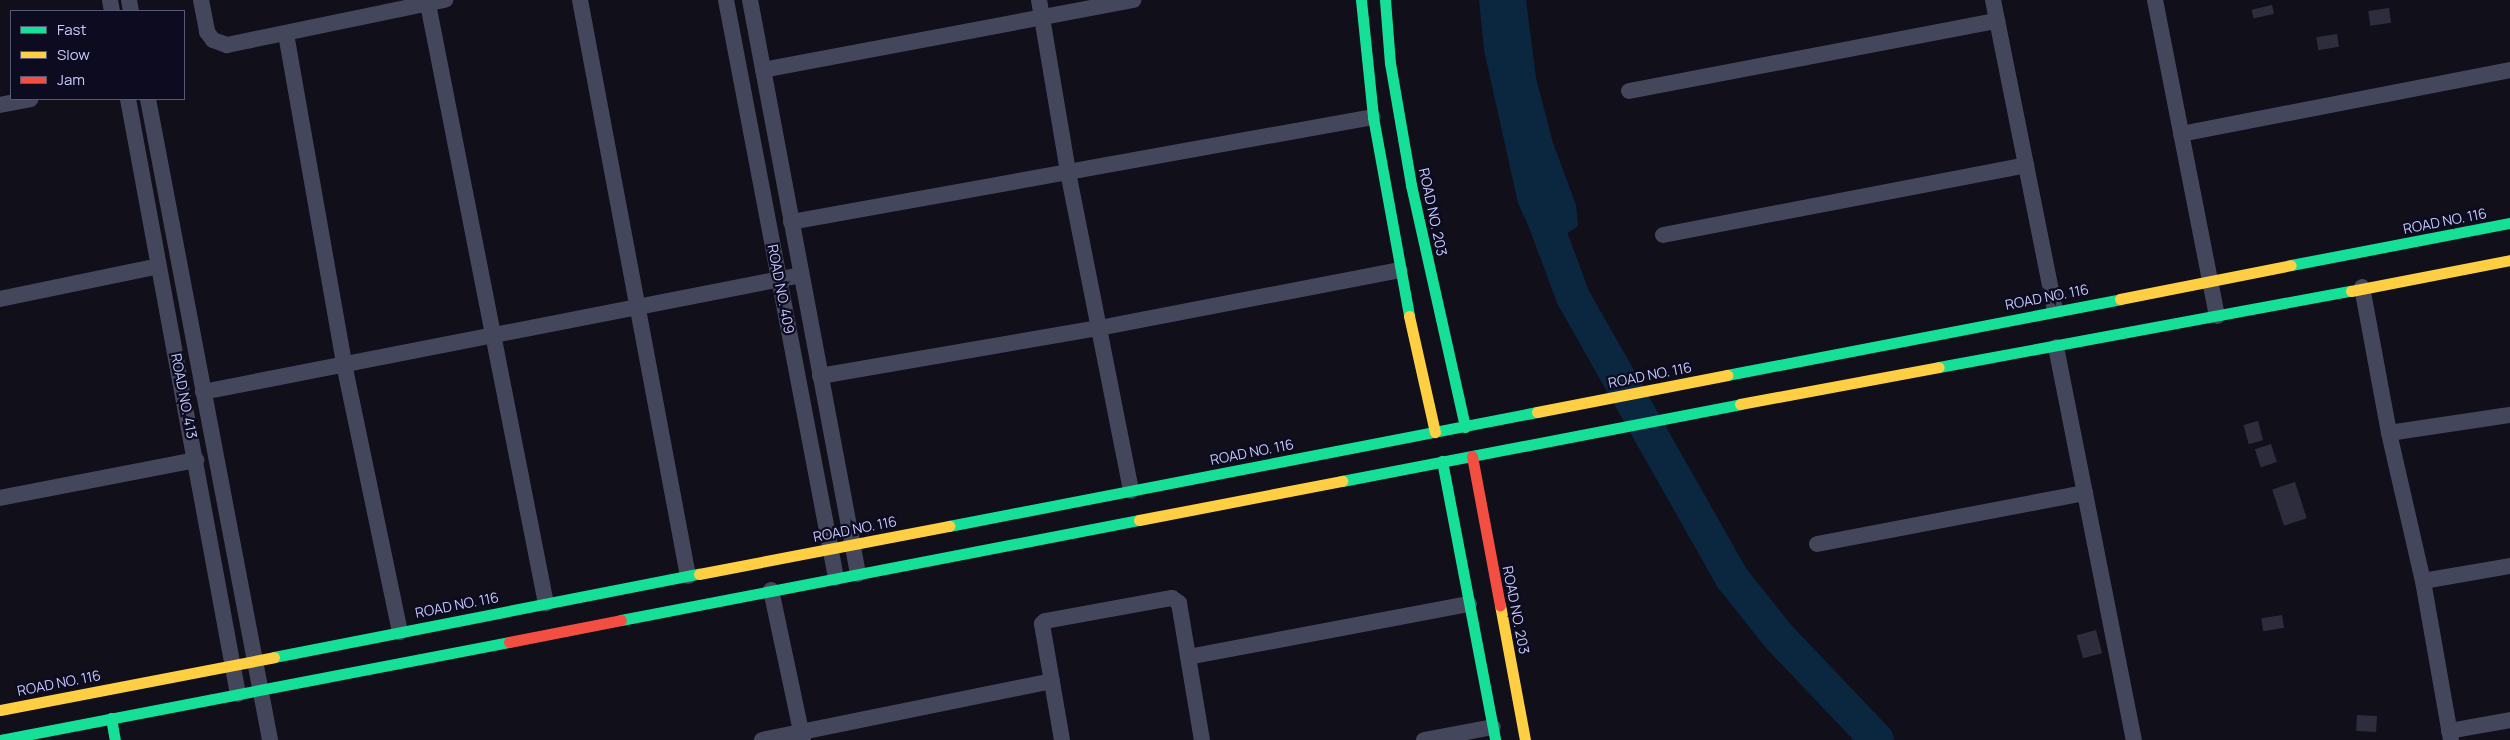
<!DOCTYPE html>
<html>
<head>
<meta charset="utf-8">
<style>
	body { margin:0 }
	#map { position:relative; width:2510px; height:740px; overflow:hidden; background:#100f1a; font-family:Manrope,sans-serif }
	div>[style] { position:absolute }
	[style*='--x'] { left:calc(var(--x)*1px); top:calc(var(--y)*1px); width:calc(var(--w)*1px); rotate:calc(var(--a)*1deg) }
	.water>* { inset:0; background:#0b2740 }
	.river>* { height:34px; margin:-17px; padding:0 17px; transform-origin:17px; border-radius:17px; background:#0b2740 }
	.building>* { inset:0; background:#2d2d3e; transform-origin:0 0 }
	.street>* { height:16px; margin:-8px; padding:0 8px; transform-origin:8px; border-radius:8px; background:#44465b }
	.fast>* { height:11px; margin:-5.5px; padding:0 5.5px; transform-origin:5.5px; border-radius:5.5px; background:#16e098 }
	.slow>* { height:11px; margin:-5.5px; padding:0 5.5px; transform-origin:5.5px; border-radius:5.5px; background:#ffcf43 }
	.jam>* { height:11px; margin:-5.5px; padding:0 5.5px; transform-origin:5.5px; border-radius:5.5px; background:#f24e42 }
	span { translate:-50% -50%; white-space:nowrap; text-align:center; line-height:1.15; -webkit-text-stroke:4.5px #0c0b1f; paint-order:stroke }
	.street-label { font-size:14px; color:#c9cbff }
	.legend { position:absolute; left:10px; top:10px; width:175px; height:90px; box-sizing:border-box; background:#0c0b1f; border:1px solid #585879; margin:0; padding:6px 9px; list-style:none; font-size:15px; color:#c9cbff }
	.legend li { display:flex; align-items:center; gap:10px; height:25px }
	.legend b { width:25px; border:1px solid #585879 }
</style>
</head>
<body>
<div id="map">
	<div class="water">
		<div style="clip-path:polygon(1479px 0,1526px 0,1536px 78px,1553px 143px,1576px 205px,1578px 226px,1563px 236px,1532px 234px,1518px 203px,1484px 50px)"></div>
	</div>
	<div class="river">
		<div style="--x:1534;--y:192;--w:112;--a:69.6"></div>
		<div style="--x:1573;--y:297;--w:323;--a:60.5"></div>
		<div style="--x:1732;--y:578;--w:75;--a:51.5"></div>
		<div style="--x:1779;--y:637;--w:142;--a:46.4"></div>
	</div>
	<div class="building">
		<div style="left:2272px;top:5px;width:9px;height:21px;rotate:77deg"></div>
		<div style="left:2389px;top:8px;width:15px;height:21px;rotate:82deg"></div>
		<div style="left:2337px;top:34px;width:13px;height:21px;rotate:81deg"></div>
		<div style="left:2258px;top:421px;width:20px;height:15px;rotate:75deg"></div>
		<div style="left:2271px;top:444px;width:19px;height:17px;rotate:72deg"></div>
		<div style="left:2295px;top:482px;width:38px;height:24px;rotate:72deg"></div>
		<div style="left:2282px;top:615px;width:13px;height:21px;rotate:81deg"></div>
		<div style="left:2096px;top:630px;width:24px;height:20px;rotate:75deg"></div>
		<div style="left:2357px;top:715px;width:20px;height:16px;rotate:3deg"></div>
	</div>
	<div class="street">
		<div style="--x:110;--y:0;--w:11;--a:80"></div>
		<div style="--x:129;--y:0;--w:11;--a:80"></div>
		<div style="--x:201;--y:0;--w:33;--a:79"></div>
		<div style="--x:207;--y:32;--w:10;--a:53"></div>
		<div style="--x:213;--y:40;--w:15;--a:20"></div>
		<div style="--x:227;--y:45;--w:223;--a:-11.7"></div>
		<div style="--x:580;--y:0;--w:586;--a:79.38"></div>
		<div style="--x:726;--y:0;--w:588;--a:79.22"></div>
		<div style="--x:750;--y:0;--w:584;--a:79.34"></div>
		<div style="--x:1039;--y:0;--w:174;--a:80.4"></div>
		<div style="--x:1068;--y:172;--w:325;--a:78.8"></div>
		<div style="--x:1993;--y:0;--w:316;--a:78.7"></div>
		<div style="--x:2155;--y:0;--w:322;--a:78.9"></div>
		<div style="--x:428;--y:4;--w:611;--a:78.87"></div>
		<div style="--x:286;--y:34;--w:335;--a:80"></div>
		<div style="--x:344;--y:364;--w:274;--a:78.2"></div>
		<div style="--x:763;--y:70;--w:377;--a:-10.7"></div>
		<div style="--x:1629;--y:91;--w:375;--a:-10.8"></div>
		<div style="--x:128;--y:99;--w:605;--a:79.53"></div>
		<div style="--x:148;--y:99;--w:653;--a:79.22"></div>
		<div style="--x:0;--y:105;--w:31;--a:-11"></div>
		<div style="--x:2181;--y:134;--w:335;--a:-11"></div>
		<div style="--x:791;--y:222;--w:591;--a:-10.23"></div>
		<div style="--x:1663;--y:235;--w:370;--a:-10.9"></div>
		<div style="--x:2362;--y:287;--w:148;--a:79.5"></div>
		<div style="--x:2389;--y:433;--w:152;--a:77.1"></div>
		<div style="--x:2423;--y:581;--w:161;--a:80"></div>
		<div style="--x:0;--y:299;--w:162;--a:-11.7"></div>
		<div style="--x:2056;--y:347;--w:401;--a:78.8"></div>
		<div style="--x:820;--y:376;--w:283;--a:-9.8"></div>
		<div style="--x:1099;--y:328;--w:306;--a:-10.9"></div>
		<div style="--x:203;--y:392;--w:609;--a:-11.07"></div>
		<div style="--x:2389;--y:433;--w:122;--a:-8.5"></div>
		<div style="--x:0;--y:498;--w:200;--a:-11"></div>
		<div style="--x:1817;--y:544;--w:273;--a:-10.8"></div>
		<div style="--x:2423;--y:581;--w:88;--a:-9.8"></div>
		<div style="--x:771;--y:590;--w:153;--a:78"></div>
		<div style="--x:1188;--y:657;--w:286;--a:-10.7"></div>
		<div style="--x:2449;--y:731;--w:62;--a:-10.2"></div>
		<div style="--x:762;--y:740;--w:296;--a:-11.5"></div>
		<div style="--x:1062;--y:740;--w:118;--a:-99.8"></div>
		<div style="--x:1042;--y:624;--w:4;--a:-45"></div>
		<div style="--x:1045;--y:621;--w:129;--a:-10.3"></div>
		<div style="--x:1172;--y:598;--w:9;--a:36"></div>
		<div style="--x:1179;--y:603;--w:139;--a:80.5"></div>
		<div style="--x:1424;--y:740;--w:70;--a:-10.7"></div>
	</div>
	<div class="fast">
		<div style="--x:1361;--y:0;--w:118;--a:84.1"></div>
		<div style="--x:1373;--y:117;--w:202;--a:79.7"></div>
		<div style="--x:1385;--y:0;--w:63;--a:85.5"></div>
		<div style="--x:1390;--y:63;--w:124;--a:80.2"></div>
		<div style="--x:1411;--y:185;--w:248;--a:77.4"></div>
		<div style="--x:2291;--y:265;--w:223;--a:-10.9"></div>
		<div style="--x:1939;--y:367;--w:419;--a:-10.5"></div>
		<div style="--x:1727;--y:375;--w:400;--a:-10.9"></div>
		<div style="--x:1442;--y:461;--w:284;--a:79.2"></div>
		<div style="--x:1342;--y:481;--w:405;--a:-10.9"></div>
		<div style="--x:949;--y:526;--w:599;--a:-10.97"></div>
		<div style="--x:621;--y:620;--w:528;--a:-10.93"></div>
		<div style="--x:274;--y:657;--w:433;--a:-11.1"></div>
		<div style="--x:111;--y:718;--w:22;--a:80"></div>
		<div style="--x:0;--y:740;--w:518;--a:-10.9"></div>
	</div>
	<div class="slow">
		<div style="--x:2351;--y:291;--w:162;--a:-11"></div>
		<div style="--x:2120;--y:299;--w:174;--a:-11.2"></div>
		<div style="--x:1409;--y:316;--w:119;--a:77.4"></div>
		<div style="--x:1740;--y:404;--w:202;--a:-10.5"></div>
		<div style="--x:1537;--y:412;--w:194;--a:-11"></div>
		<div style="--x:1139;--y:520;--w:207;--a:-10.9"></div>
		<div style="--x:699;--y:574;--w:255;--a:-10.9"></div>
		<div style="--x:1500;--y:605;--w:137;--a:79.5"></div>
		<div style="--x:0;--y:710;--w:279;--a:-10.9"></div>
	</div>
	<div class="jam">
		<div style="--x:1472;--y:456;--w:152;--a:79.4"></div>
		<div style="--x:509;--y:642;--w:114;--a:-11.1"></div>
	</div>
	<div class="street-label">
		<span style="left:1433px;top:212px;rotate:78deg">ROAD NO. 203</span>
		<span style="left:2445px;top:221px;rotate:-11deg">ROAD NO. 116</span>
		<span style="left:781px;top:289px;rotate:79deg">ROAD NO. 409</span>
		<span style="left:2047px;top:297px;rotate:-11deg">ROAD NO. 116</span>
		<span style="left:1650px;top:375px;rotate:-11deg">ROAD NO. 116</span>
		<span style="left:184px;top:396px;rotate:79deg">ROAD NO. 413</span>
		<span style="left:1252px;top:452px;rotate:-11deg">ROAD NO. 116</span>
		<span style="left:855px;top:529px;rotate:-11deg">ROAD NO. 116</span>
		<span style="left:457px;top:605px;rotate:-11deg">ROAD NO. 116</span>
		<span style="left:1516px;top:610px;rotate:79deg">ROAD NO. 203</span>
		<span style="left:59px;top:683px;rotate:-11deg">ROAD NO. 116</span>
	</div>
	<ul class="legend">
	<li><b style="height:6px;background:#16e098"></b>Fast</li>
	<li><b style="height:6px;background:#ffcf43"></b>Slow</li>
	<li><b style="height:6px;background:#f24e42"></b>Jam</li>
	</ul>
</div>
</body>
</html>
